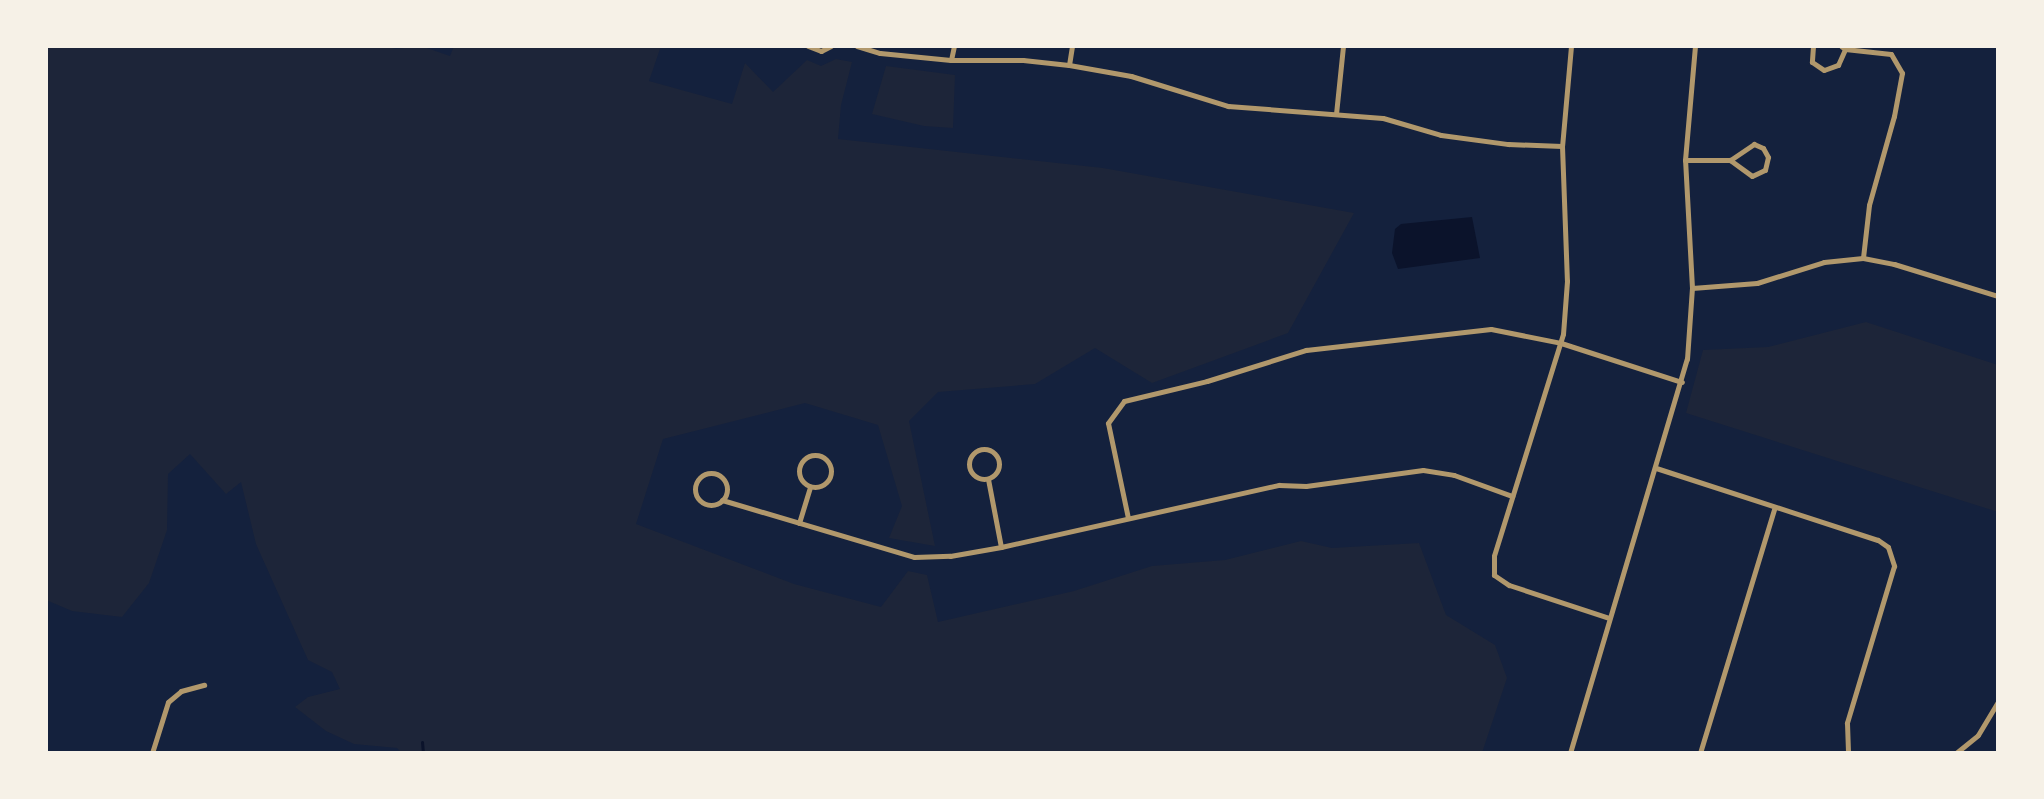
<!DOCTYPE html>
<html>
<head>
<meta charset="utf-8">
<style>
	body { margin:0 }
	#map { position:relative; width:2044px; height:799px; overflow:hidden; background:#14213d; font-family:"Noto Sans",sans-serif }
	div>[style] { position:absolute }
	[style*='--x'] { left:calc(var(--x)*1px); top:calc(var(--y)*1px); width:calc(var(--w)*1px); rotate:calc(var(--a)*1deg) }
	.green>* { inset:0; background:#1d2539 }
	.water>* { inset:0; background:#0b132b }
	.stream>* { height:3px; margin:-1.5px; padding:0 1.5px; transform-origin:1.5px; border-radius:1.5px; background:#0b132b }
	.minor>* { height:5px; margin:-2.5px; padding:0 2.5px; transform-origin:2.5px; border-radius:2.5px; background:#b1986c }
	.minor>.ring { margin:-2.5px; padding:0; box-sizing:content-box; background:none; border:5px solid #b1986c; border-radius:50% }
	span { translate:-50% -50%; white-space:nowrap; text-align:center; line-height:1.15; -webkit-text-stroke:8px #f6f1e7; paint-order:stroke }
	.frame { position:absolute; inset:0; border:48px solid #f6f1e7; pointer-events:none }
</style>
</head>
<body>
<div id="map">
	<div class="green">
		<div style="clip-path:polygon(46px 46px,385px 46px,396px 49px,421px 46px,450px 56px,454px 46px,661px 46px,649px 81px,732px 104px,745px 63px,773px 92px,807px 60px,821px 66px,836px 59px,852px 62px,841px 105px,838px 139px,1103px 168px,1354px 213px,1288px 333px,1152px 383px,1095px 348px,1035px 384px,938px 392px,909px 421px,935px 546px,889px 538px,902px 506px,878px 425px,805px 403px,663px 439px,636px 524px,794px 584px,881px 607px,908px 571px,927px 575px,938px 622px,1074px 591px,1152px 566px,1225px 560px,1301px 541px,1332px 548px,1419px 543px,1446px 615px,1495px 645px,1507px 678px,1482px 753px,402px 753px,397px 748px,354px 744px,326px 731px,295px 707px,308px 697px,340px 689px,332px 672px,308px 660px,256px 544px,241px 482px,226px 494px,190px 454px,168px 474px,167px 530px,149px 583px,122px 617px,72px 611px,46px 600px)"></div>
		<div style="clip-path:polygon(886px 66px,955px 75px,953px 128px,924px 126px,872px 114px)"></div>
		<div style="clip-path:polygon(1866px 322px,1998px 365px,1998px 512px,1686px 413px,1703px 350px,1768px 347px)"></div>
	</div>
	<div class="water">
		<div style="clip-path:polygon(1472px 217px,1480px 258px,1398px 269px,1392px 253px,1395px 229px,1401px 224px)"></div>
	</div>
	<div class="stream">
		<div style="--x:422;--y:742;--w:11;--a:85"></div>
	</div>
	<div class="minor">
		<div style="--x:808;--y:46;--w:14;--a:21"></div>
		<div style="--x:821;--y:51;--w:11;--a:-27"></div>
		<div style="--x:857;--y:46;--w:24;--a:17"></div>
		<div style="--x:880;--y:53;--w:71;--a:5.6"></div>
		<div style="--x:951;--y:60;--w:72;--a:0"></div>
		<div style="--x:1023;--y:60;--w:46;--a:6.2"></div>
		<div style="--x:1069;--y:65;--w:63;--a:10.1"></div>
		<div style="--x:1131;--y:76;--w:102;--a:17.2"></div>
		<div style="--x:1228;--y:106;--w:155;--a:4.4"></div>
		<div style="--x:1383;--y:118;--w:60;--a:16.3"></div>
		<div style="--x:1441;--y:135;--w:68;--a:7.7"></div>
		<div style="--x:1508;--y:144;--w:54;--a:2.1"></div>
		<div style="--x:1571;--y:46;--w:100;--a:95.1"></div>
		<div style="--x:1562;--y:146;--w:135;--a:87.9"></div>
		<div style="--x:1567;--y:281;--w:53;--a:94.3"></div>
		<div style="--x:1563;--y:334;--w:232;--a:107.3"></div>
		<div style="--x:1494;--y:556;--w:19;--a:90"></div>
		<div style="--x:1494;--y:575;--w:18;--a:34"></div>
		<div style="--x:1509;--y:585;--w:105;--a:18.3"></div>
		<div style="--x:1813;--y:46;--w:16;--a:94"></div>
		<div style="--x:1812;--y:62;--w:14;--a:34"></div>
		<div style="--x:1824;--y:70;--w:15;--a:-20"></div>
		<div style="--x:1838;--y:65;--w:17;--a:-66"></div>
		<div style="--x:1845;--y:49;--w:5;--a:-143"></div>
		<div style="--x:1845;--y:49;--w:46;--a:6.2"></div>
		<div style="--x:1891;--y:54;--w:22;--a:60"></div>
		<div style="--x:1902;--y:73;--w:44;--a:100.5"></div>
		<div style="--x:1894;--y:116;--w:92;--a:105.7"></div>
		<div style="--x:1869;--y:205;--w:53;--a:96.5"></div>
		<div style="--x:951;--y:60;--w:14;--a:-78"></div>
		<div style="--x:1069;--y:65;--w:19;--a:-81"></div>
		<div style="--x:1336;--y:114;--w:68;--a:-84.1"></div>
		<div style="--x:1685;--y:160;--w:45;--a:0"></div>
		<div style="--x:1730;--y:160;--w:27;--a:36"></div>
		<div style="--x:1752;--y:176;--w:14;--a:-25"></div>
		<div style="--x:1765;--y:170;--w:13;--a:-77"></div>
		<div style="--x:1768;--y:157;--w:10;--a:-119"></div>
		<div style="--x:1763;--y:148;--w:10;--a:-156"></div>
		<div style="--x:1754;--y:144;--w:29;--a:146"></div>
		<div style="--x:1692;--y:288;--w:65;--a:-4.4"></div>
		<div style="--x:1757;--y:283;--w:70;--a:-17.4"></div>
		<div style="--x:1824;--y:262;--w:39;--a:-6"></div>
		<div style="--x:1863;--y:258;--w:32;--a:11"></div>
		<div style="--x:1894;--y:264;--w:109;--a:17.1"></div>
		<div class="ring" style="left:969px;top:449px;width:25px;height:25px"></div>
		<div class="ring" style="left:799px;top:455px;width:27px;height:27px"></div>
		<div style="--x:1656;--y:468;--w:233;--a:18"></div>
		<div style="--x:1878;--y:540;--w:12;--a:35"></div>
		<div style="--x:1888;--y:547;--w:20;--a:72"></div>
		<div style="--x:1894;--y:566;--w:164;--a:106.7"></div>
		<div style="--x:1847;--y:723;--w:30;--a:88"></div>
		<div class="ring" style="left:695px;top:473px;width:27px;height:27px"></div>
		<div style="--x:988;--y:479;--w:69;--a:79.2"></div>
		<div style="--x:722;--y:500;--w:200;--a:16.5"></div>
		<div style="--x:914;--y:557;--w:36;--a:-2"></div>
		<div style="--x:950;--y:556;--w:52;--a:-10"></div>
		<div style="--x:1001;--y:547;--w:285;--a:-12.6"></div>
		<div style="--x:1279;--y:485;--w:27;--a:2"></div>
		<div style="--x:1306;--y:486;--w:118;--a:-7.8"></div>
		<div style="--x:1423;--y:470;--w:31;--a:9"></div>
		<div style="--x:1454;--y:475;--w:62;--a:19.9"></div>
		<div style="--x:1128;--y:518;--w:97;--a:-101.9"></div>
		<div style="--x:1108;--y:423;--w:27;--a:-54"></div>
		<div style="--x:1124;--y:401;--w:85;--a:-13.5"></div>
		<div style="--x:1207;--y:381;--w:104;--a:-17.4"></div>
		<div style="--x:1306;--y:350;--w:186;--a:-6.5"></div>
		<div style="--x:1491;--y:329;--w:71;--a:11.3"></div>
		<div style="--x:1561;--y:343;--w:127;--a:17.9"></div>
		<div style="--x:799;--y:523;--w:38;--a:-73"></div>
		<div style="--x:152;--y:753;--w:53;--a:-72.6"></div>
		<div style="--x:168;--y:702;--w:17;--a:-40"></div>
		<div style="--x:181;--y:691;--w:24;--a:-15"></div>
		<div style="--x:1570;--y:753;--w:411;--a:-73.5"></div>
		<div style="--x:1687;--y:359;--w:71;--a:-86"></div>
		<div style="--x:1692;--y:288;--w:128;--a:-93.1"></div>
		<div style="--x:1685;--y:160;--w:114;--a:-85"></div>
		<div style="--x:1700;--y:753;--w:255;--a:-73.1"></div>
		<div style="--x:1956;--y:753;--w:28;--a:-39"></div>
		<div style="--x:1978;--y:735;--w:39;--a:-59"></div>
	</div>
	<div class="frame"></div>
</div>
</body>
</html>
